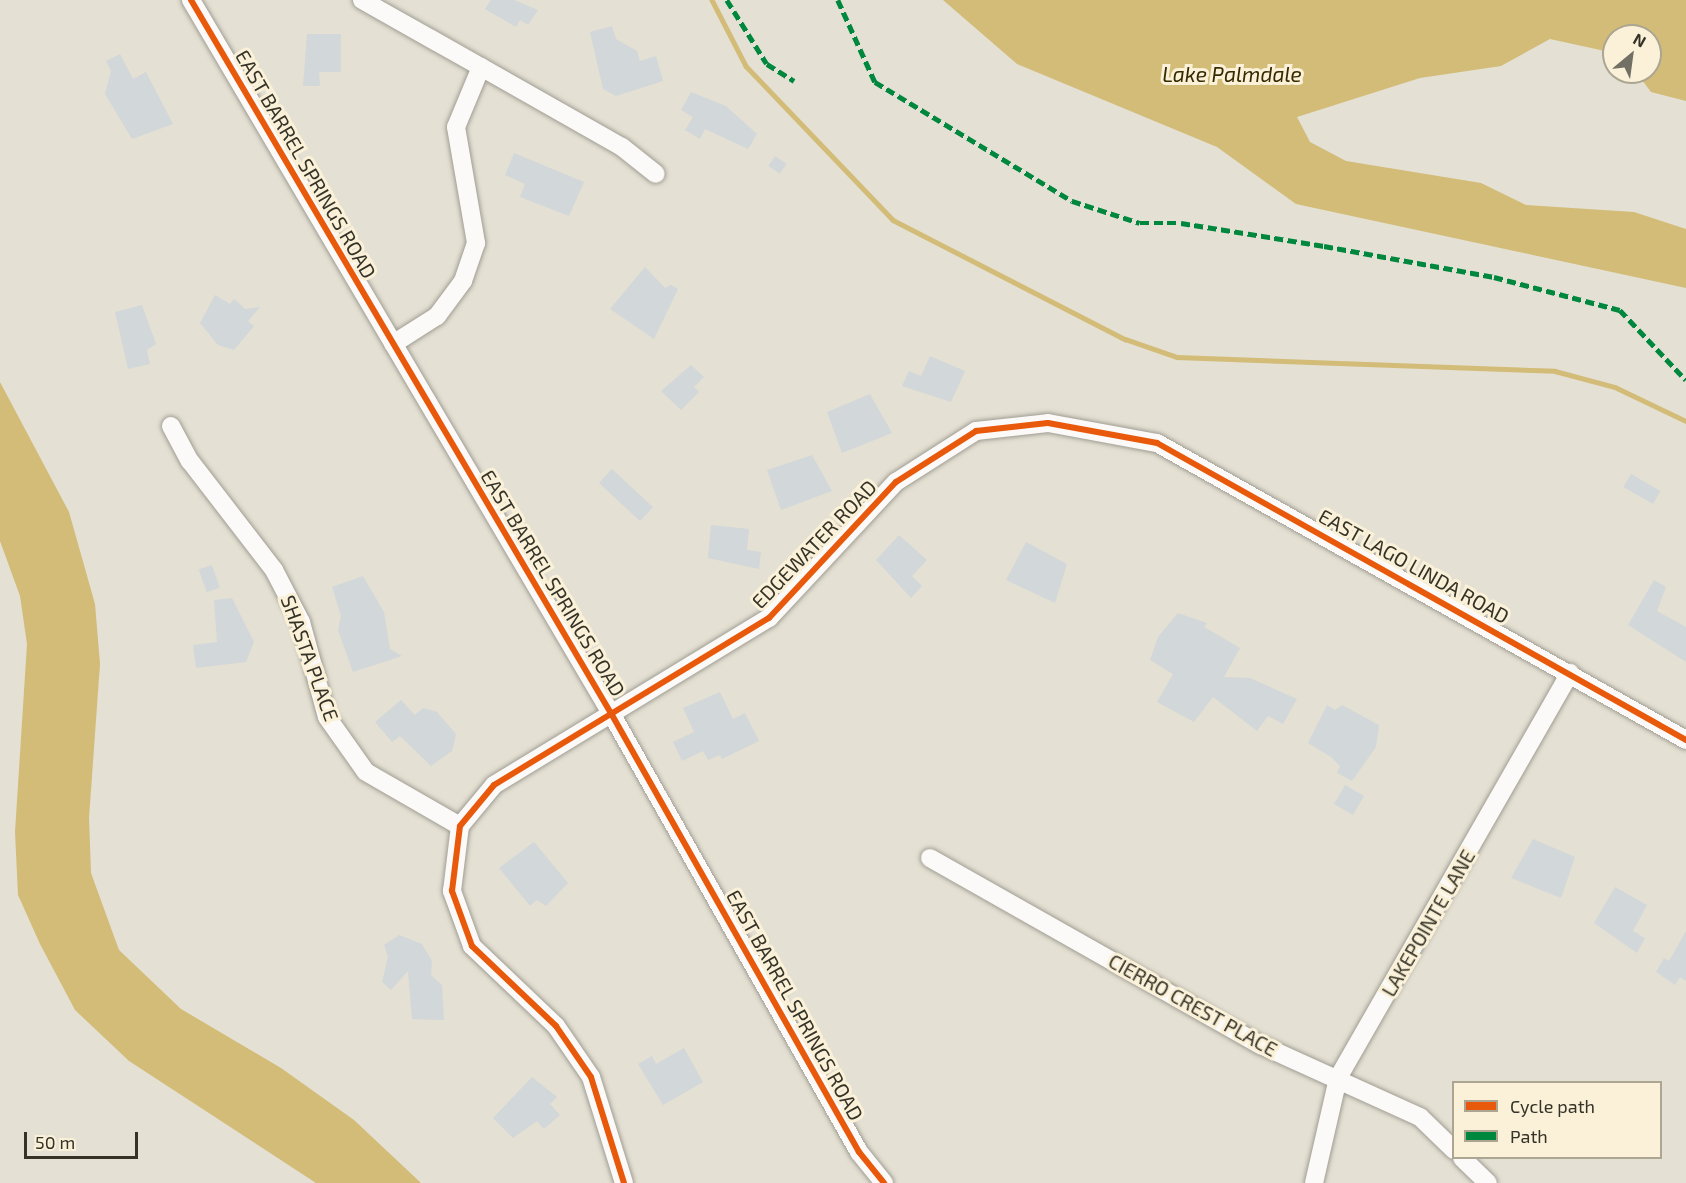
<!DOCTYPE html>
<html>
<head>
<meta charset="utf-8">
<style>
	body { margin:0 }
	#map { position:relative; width:1686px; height:1183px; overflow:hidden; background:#e4e0d3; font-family:"Exo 2",sans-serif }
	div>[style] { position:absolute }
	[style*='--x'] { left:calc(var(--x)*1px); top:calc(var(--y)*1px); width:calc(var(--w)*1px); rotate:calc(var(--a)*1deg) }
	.water>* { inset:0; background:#d2bc77 }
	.stream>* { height:4.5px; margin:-2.25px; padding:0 2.25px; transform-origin:2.25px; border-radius:2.25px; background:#d2bc77 }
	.building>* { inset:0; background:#d2d7d9; transform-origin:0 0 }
	.roads { filter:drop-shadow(0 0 2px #a09d93) drop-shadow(0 0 2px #a09d93) }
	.minor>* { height:18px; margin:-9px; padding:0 9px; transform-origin:9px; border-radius:9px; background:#fbfaf8 }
	.quiet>* { height:4.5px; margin-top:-2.25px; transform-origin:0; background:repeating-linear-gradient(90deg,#00873e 0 9px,transparent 0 13.5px) }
	.cycleway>* { height:6px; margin:-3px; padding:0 3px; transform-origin:3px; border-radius:3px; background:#e8590c }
	span { translate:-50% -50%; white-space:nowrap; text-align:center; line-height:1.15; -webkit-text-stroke:6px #faf1d8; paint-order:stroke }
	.street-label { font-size:20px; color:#353228 }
	.water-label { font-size:21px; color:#362a00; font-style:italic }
	.legend { position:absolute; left:1452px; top:1081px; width:210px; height:78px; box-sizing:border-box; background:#faf1d8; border:2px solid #aba592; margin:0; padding:8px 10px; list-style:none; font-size:18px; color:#353228 }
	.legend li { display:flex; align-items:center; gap:12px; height:30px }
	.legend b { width:30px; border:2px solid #aba592 }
	.north { position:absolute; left:1602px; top:24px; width:60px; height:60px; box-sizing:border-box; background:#faf1d8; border:2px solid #aba592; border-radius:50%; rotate:29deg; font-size:16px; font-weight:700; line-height:24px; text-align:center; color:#353228 }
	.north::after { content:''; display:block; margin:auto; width:21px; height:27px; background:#726f64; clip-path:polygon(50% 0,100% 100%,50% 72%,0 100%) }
	.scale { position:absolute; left:24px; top:1132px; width:114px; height:27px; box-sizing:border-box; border:3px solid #353228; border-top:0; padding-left:8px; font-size:18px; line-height:21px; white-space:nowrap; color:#353228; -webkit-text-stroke:4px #faf1d8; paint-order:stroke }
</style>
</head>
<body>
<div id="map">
	<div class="water">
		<div style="clip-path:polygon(943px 0,1686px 0,1686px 101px,1651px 92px,1636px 72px,1650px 72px,1650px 36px,1614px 36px,1614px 53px,1550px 39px,1501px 66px,1420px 78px,1297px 117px,1310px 142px,1346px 161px,1481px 183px,1526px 205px,1634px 212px,1686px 229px,1686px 288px,1296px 204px,1217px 147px,1017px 64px)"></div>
		<div style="clip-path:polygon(0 382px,69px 512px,95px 604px,100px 664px,89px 818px,91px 873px,119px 950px,181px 1009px,281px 1068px,354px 1120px,421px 1183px,316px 1183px,129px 1061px,75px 1010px,40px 944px,18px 895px,15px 832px,27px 644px,20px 596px,0 541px)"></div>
	</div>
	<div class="stream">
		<div style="--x:712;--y:0;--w:74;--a:62.7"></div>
		<div style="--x:746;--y:66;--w:213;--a:46.3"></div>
		<div style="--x:893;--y:220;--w:261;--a:27.2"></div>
		<div style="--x:1125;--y:339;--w:55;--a:19.1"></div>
		<div style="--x:1177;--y:357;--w:378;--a:2.1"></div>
		<div style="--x:1555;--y:371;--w:62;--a:14.9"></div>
		<div style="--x:1615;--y:387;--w:79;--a:25.6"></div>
	</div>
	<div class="building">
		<div style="clip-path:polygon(491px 0,514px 0,538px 10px,528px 25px,520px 20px,516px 27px,485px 9px)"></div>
		<div style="clip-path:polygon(612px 26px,616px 39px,637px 51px,640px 61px,656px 56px,663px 81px,616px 96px,603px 89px,590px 32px)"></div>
		<div style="clip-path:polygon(307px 34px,341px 34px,341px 72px,319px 72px,320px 86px,303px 86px)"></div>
		<div style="clip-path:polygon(120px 54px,133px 79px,146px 72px,173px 124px,132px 139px,105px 94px,111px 71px,106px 61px)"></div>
		<div style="clip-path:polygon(691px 92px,726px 106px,757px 134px,748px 149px,705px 129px,700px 139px,685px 130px,693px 117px,681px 110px)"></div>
		<div style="clip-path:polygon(514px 153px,584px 182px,569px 216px,520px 197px,525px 184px,505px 175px)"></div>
		<div style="left:775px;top:156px;width:14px;height:12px;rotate:34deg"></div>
		<div style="clip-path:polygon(645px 267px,665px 288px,671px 285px,678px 289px,654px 339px,610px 309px)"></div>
		<div style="clip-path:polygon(215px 295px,230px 304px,234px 299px,245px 309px,260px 307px,248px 321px,254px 326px,234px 350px,218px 345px,200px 323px)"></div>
		<div style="clip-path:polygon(142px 305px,156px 344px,147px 350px,150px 364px,128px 369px,115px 312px)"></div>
		<div style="clip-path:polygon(930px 356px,965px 371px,951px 402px,902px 386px,909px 371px,921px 376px)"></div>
		<div style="clip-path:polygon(691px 365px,704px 377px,694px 387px,699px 392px,681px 410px,661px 391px)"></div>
		<div style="clip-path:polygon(870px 394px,892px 433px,842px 453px,827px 412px)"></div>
		<div style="clip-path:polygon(812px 455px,832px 491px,781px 510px,767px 470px)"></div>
		<div style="left:612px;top:469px;width:56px;height:19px;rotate:43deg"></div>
		<div style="left:1631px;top:474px;width:34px;height:15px;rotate:30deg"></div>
		<div style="clip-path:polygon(711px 525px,749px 529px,747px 550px,761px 552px,759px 569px,708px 558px)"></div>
		<div style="clip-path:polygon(899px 535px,927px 560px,912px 576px,922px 586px,911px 598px,876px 560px)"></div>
		<div style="clip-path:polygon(1026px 542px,1067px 564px,1055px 603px,1006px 580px)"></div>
		<div style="left:212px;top:565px;width:24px;height:14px;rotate:71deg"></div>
		<div style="clip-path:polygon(363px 576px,384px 612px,390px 649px,402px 656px,353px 672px,338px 630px,341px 616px,332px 587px)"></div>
		<div style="clip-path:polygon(1654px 580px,1666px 587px,1657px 611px,1686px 627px,1686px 662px,1628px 625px)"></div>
		<div style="clip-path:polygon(232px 598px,254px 642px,246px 662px,196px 668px,193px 645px,217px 642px,214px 600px)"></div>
		<div style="clip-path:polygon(1178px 613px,1207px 623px,1204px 627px,1240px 648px,1224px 677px,1250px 678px,1297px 699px,1283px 724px,1268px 716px,1257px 731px,1213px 697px,1194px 722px,1157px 702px,1173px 674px,1150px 660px,1158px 637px)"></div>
		<div style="clip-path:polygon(720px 692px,733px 719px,745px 713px,759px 741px,722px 759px,720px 755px,708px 760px,703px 751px,682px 761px,673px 742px,694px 732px,683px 708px)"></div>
		<div style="clip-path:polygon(401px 700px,415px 715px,423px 708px,437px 712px,456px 734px,452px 751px,431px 766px,400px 736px,392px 742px,375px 722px)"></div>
		<div style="clip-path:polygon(1327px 705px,1335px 710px,1342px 705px,1379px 725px,1376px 747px,1352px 781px,1337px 773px,1340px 766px,1331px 757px,1308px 743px)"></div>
		<div style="left:1345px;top:785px;width:22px;height:22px;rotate:30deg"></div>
		<div style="clip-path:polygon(1533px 839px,1575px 857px,1561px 898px,1511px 878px)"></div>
		<div style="clip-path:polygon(534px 842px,568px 883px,546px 906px,537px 900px,530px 906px,499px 868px)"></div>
		<div style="clip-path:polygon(1615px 887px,1647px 905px,1633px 931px,1645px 938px,1637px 953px,1594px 923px)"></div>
		<div style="clip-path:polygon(1686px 931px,1686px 981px,1680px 977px,1675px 985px,1656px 972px,1664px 958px,1669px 961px)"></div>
		<div style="clip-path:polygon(399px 935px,422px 944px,432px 961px,431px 975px,442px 985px,444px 1020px,412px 1019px,408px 971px,391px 990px,382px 982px,388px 957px,384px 945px)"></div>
		<div style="clip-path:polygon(684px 1048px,703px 1082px,663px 1105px,638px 1064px,652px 1056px,656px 1064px)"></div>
		<div style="clip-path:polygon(532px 1077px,557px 1097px,550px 1104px,560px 1115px,544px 1129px,537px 1121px,513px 1138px,493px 1118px)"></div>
	</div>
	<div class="roads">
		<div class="minor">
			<div style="--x:191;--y:0;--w:830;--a:59.51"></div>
			<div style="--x:612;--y:715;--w:502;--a:60.52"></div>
			<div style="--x:859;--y:1152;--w:40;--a:51"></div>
			<div style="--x:362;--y:0;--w:137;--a:29.4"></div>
			<div style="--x:481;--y:67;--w:65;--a:112.6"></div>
			<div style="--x:456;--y:127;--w:118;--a:80.2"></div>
			<div style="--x:476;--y:243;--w:40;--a:108.9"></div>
			<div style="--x:463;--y:281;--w:44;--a:126.6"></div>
			<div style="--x:437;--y:316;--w:52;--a:147.5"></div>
			<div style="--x:481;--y:67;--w:162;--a:29.6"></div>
			<div style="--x:622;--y:147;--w:43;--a:38.5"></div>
			<div style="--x:171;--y:426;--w:40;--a:62"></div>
			<div style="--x:190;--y:461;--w:138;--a:52.4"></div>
			<div style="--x:274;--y:570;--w:59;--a:62.6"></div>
			<div style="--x:301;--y:622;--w:98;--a:74.7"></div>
			<div style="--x:327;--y:717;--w:67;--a:54.7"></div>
			<div style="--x:366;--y:772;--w:108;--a:29.9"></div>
			<div style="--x:930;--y:858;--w:380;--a:29.5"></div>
			<div style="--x:1261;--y:1045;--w:175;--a:24.4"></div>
			<div style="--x:1420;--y:1117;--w:47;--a:44.1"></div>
			<div style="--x:1462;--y:1158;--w:36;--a:44"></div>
			<div style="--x:624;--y:1183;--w:111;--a:-107.3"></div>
			<div style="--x:591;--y:1077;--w:62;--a:-124.5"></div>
			<div style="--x:556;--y:1026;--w:116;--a:-136.4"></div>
			<div style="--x:472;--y:946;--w:59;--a:-110"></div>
			<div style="--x:452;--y:891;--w:65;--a:-83"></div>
			<div style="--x:460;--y:826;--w:53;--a:-50.3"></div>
			<div style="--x:494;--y:785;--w:322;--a:-31.3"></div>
			<div style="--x:769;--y:618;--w:186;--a:-47"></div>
			<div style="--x:896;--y:482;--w:95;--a:-32.5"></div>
			<div style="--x:976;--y:431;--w:72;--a:-6.3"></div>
			<div style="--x:1048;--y:423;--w:111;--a:10.4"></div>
			<div style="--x:1157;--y:443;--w:607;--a:29.31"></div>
			<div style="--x:1314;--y:1183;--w:108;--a:-77.1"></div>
			<div style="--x:1338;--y:1078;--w:467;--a:-60.2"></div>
		</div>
	</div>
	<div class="quiet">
		<div style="--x:727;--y:0;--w:75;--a:58"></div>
		<div style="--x:767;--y:64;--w:32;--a:32"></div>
		<div style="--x:838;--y:0;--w:90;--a:65.7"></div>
		<div style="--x:875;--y:82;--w:230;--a:31.1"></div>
		<div style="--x:1072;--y:201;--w:71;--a:17.9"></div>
		<div style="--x:1140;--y:223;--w:41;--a:0"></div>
		<div style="--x:1181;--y:223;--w:145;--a:9.1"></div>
		<div style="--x:1324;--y:246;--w:173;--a:10.3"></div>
		<div style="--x:1494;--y:277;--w:130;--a:14.7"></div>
		<div style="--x:1620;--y:310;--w:96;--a:46.7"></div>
	</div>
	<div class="cycleway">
		<div style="--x:191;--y:0;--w:830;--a:59.51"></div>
		<div style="--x:612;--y:715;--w:502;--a:60.52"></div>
		<div style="--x:859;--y:1152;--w:40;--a:51"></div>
		<div style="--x:624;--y:1183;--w:111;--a:-107.3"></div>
		<div style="--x:591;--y:1077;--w:62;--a:-124.5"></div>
		<div style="--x:556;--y:1026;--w:116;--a:-136.4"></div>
		<div style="--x:472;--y:946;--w:59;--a:-110"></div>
		<div style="--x:452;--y:891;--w:65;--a:-83"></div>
		<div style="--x:460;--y:826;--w:53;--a:-50.3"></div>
		<div style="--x:494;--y:785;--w:322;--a:-31.3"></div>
		<div style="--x:769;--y:618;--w:186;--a:-47"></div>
		<div style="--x:896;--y:482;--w:95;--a:-32.5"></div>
		<div style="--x:976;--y:431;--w:72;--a:-6.3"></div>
		<div style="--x:1048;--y:423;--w:111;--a:10.4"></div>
		<div style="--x:1157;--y:443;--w:607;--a:29.31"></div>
	</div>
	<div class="street-label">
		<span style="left:306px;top:164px;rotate:60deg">EAST BARREL SPRINGS ROAD</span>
		<span style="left:814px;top:544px;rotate:-46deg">EDGEWATER ROAD</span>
		<span style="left:1414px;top:566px;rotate:29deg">EAST LAGO LINDA ROAD</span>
		<span style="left:553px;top:583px;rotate:59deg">EAST BARREL SPRINGS ROAD</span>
		<span style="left:310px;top:658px;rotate:70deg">SHASTA PLACE</span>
		<span style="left:1428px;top:923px;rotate:-60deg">LAKEPOINTE LANE</span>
		<span style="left:795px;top:1005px;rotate:61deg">EAST BARREL SPRINGS ROAD</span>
		<span style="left:1193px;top:1005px;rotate:29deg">CIERRO CREST PLACE</span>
	</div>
	<div class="water-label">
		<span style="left:1232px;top:74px">Lake Palmdale</span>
	</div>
	<ul class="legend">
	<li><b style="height:8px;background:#e8590c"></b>Cycle path</li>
	<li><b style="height:8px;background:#00873e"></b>Path</li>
	</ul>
	<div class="north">N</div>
	<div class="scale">50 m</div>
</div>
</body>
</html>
